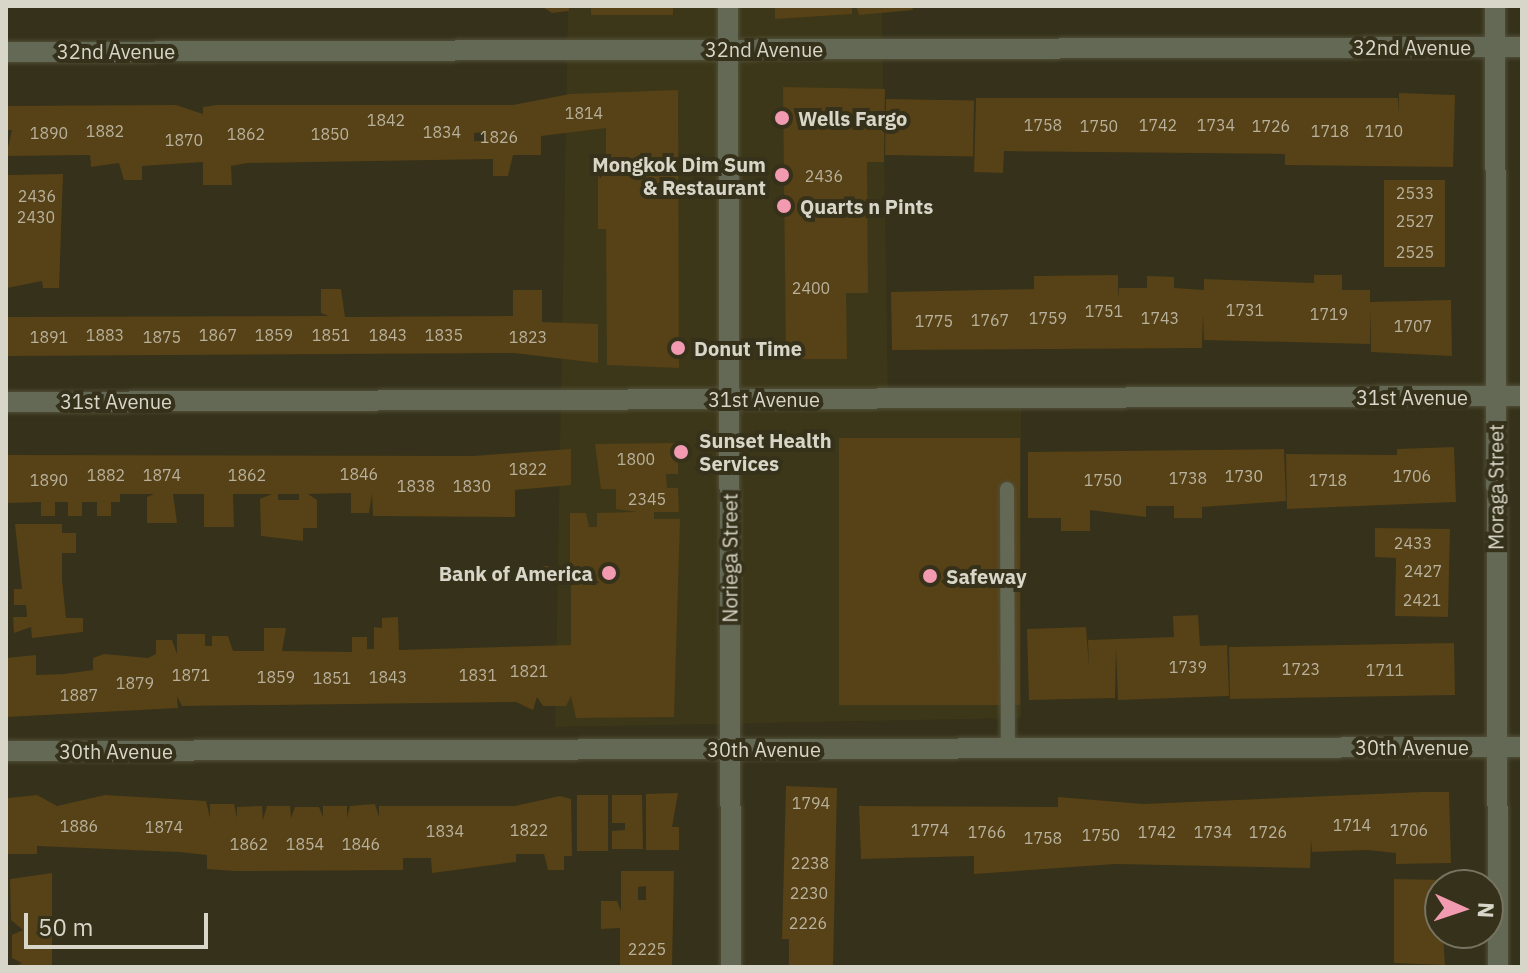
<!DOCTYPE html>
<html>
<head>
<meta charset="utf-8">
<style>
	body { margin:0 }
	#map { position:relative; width:1528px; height:973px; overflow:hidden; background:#35311a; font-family:"IBM Plex Sans",sans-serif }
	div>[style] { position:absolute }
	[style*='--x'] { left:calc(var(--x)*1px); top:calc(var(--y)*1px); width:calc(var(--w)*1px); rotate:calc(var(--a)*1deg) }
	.built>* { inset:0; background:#3c3718 }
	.building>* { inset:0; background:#574116; transform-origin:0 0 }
	.roads { filter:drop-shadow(0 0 2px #524f39) drop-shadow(0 0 2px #524f39) }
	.service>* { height:14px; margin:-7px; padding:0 7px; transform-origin:7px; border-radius:7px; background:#646956 }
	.minor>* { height:20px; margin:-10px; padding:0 10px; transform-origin:10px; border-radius:10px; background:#646956 }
	.tertiary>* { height:20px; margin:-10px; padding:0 10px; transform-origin:10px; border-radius:10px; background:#646956 }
	.dots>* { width:22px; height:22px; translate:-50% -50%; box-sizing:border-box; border:4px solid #35311a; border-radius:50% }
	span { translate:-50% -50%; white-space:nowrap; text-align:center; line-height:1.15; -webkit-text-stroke:8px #35311a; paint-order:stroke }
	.number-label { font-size:16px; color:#b8b19c }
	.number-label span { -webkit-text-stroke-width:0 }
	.street-label { font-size:20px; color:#d8d6c8 }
	.poi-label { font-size:20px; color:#d8d6c8; font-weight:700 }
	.left { translate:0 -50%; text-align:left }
	.right { translate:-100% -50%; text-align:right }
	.frame { position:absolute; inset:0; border:8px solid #d8d6c8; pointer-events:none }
	.north { position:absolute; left:1424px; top:869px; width:80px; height:80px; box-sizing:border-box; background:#35311a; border:2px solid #767360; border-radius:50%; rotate:93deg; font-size:22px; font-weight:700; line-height:32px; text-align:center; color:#d8d6c8 }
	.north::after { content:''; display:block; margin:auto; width:28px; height:36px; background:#f29ab0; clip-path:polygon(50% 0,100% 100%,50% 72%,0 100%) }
	.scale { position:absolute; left:24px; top:913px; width:184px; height:36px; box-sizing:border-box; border:4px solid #d8d6c8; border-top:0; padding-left:10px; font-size:24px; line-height:28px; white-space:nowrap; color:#d8d6c8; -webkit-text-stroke:6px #35311a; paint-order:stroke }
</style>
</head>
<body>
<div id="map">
	<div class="built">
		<div style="clip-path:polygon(568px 6px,882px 6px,888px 398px,1021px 398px,1021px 718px,555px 727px)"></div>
	</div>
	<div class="building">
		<div style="clip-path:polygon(541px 6px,569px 6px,569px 11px,552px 13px)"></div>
		<div style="left:591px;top:6px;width:82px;height:9px"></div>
		<div style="clip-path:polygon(775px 6px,852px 6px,852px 14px,775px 19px)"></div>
		<div style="clip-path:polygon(856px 6px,912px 6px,913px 10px,859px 15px)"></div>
		<div style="clip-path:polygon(783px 87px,885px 89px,884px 162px,867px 162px,868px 293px,846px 293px,847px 359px,786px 359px)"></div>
		<div style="clip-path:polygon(evenodd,678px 90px,679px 368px,607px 365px,606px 229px,598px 229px,598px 173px,606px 172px,606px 128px,541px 136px,541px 155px,513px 155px,508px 176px,493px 176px,493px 159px,247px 163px,231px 166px,232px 185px,203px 185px,203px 162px,142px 166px,142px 180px,124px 180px,119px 163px,91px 167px,90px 155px,6px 156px,12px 130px,6px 130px,6px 106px,176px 105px,203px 114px,203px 107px,217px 105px,513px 105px,570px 94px,678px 90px,485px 132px,485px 141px,474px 141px,474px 133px,485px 132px)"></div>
		<div style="clip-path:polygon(1399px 93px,1455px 95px,1453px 167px,1285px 165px,1285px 154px,1004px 151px,1003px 173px,974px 172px,976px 98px,1398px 98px,1399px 114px)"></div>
		<div style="left:886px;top:99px;width:88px;height:56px;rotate:1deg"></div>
		<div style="clip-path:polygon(63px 174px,59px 288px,43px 288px,42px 281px,7px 288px,8px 175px)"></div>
		<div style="left:1384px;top:180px;width:61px;height:87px"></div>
		<div style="clip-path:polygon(1118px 275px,1118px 298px,1119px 288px,1147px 288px,1147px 276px,1174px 277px,1174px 288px,1204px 290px,1204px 279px,1314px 283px,1314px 275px,1342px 275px,1342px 290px,1370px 290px,1370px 302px,1451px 300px,1452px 356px,1371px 352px,1371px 307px,1370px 344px,1204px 340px,1203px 315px,1202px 348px,892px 350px,891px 292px,1034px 289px,1034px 276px)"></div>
		<div style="clip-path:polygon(321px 289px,341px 289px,345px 317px,513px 316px,513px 290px,542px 290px,542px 322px,598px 324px,598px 363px,514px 353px,6px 356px,6px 317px,329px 316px,321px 313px)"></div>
		<div style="left:839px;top:438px;width:181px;height:267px"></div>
		<div style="clip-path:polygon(678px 443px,678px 474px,666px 474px,667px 488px,678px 488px,679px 512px,654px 512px,654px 519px,680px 519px,674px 717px,576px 718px,571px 696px,566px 706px,543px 706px,537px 697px,533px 710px,516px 702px,182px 706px,177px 696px,178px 708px,7px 717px,6px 658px,36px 655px,36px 675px,64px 674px,93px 670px,93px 658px,104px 654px,148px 658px,156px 654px,156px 640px,172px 640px,177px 654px,177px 634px,205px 634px,205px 646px,212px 646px,212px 636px,228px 636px,233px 651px,264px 651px,264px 628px,286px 628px,282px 651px,352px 652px,352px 637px,367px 637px,367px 649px,374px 649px,374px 627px,382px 628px,382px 618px,398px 617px,399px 650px,571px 645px,571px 580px,543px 580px,542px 566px,570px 566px,570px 513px,586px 513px,589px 527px,597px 527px,597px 513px,637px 512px,616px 509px,616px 489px,601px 489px,595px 444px)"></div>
		<div style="clip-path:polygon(1454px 447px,1456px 502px,1287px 509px,1286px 454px,1397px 455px,1397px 449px)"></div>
		<div style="clip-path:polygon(evenodd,571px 449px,571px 485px,515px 490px,515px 517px,373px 516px,372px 494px,369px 513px,351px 513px,351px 493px,308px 494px,317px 500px,317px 528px,303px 528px,303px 541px,261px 536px,260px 499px,272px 494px,233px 494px,234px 527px,204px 527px,204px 494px,173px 494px,177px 523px,147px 523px,147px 497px,154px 494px,120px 494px,120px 502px,111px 502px,111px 516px,97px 516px,97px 502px,82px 502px,82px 516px,68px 516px,68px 502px,55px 502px,55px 516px,41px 516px,41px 502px,8px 503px,7px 455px,473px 456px,571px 449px,278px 494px,299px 494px,299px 500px,278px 500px,278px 494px)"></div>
		<div style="clip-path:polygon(1284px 449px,1286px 501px,1202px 507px,1202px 518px,1174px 518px,1174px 506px,1146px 506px,1146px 517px,1090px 510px,1090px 531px,1061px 531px,1061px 518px,1028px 518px,1028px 452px)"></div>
		<div style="clip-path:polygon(15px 524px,62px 524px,62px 533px,76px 533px,76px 553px,62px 553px,62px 580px,66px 618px,83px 618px,83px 632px,32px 638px,31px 627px,14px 633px,13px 617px,27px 617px,26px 605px,14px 605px,14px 589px,22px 589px)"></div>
		<div style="clip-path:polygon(1375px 528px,1450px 529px,1448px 617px,1395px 616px,1396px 558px,1375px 557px)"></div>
		<div style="clip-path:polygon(1198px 615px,1200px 646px,1227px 645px,1229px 696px,1118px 700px,1116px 648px,1115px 698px,1029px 700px,1027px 629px,1086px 627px,1089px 667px,1088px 640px,1174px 637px,1173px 616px)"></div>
		<div style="left:1454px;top:643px;width:52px;height:225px;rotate:89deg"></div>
		<div style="clip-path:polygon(786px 786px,837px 788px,833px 967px,789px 967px,789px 939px,782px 939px)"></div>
		<div style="clip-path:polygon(1422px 792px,1449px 792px,1451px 863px,1396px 864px,1396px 853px,1367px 850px,1312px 852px,1311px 840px,1310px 868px,1115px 864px,974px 874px,974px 856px,861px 859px,859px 806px,1058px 807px,1058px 797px,1143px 804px)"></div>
		<div style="clip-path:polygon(678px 793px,672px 827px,679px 827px,679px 850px,646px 850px,646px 794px)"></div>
		<div style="clip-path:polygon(37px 795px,57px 806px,105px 795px,206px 801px,210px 818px,210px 804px,234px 804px,237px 818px,237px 807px,262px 806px,263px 820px,267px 806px,290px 806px,291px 818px,295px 807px,319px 807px,323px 817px,323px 806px,347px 806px,347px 818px,350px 806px,375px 804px,379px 817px,379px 806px,515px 806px,560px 796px,571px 799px,572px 856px,564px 856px,564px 870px,548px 870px,544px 854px,516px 854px,516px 862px,432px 873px,431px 858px,403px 858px,403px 870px,235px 871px,207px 869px,207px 855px,179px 852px,37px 846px,37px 854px,8px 854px,8px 798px)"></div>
		<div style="left:577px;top:795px;width:31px;height:56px"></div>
		<div style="clip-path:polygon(612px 795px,642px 795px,643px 849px,612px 849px,612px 831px,625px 830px,625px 823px,612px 823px)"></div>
		<div style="clip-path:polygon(evenodd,621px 871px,674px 871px,672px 967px,620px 967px,620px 928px,601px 929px,601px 901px,617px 901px,621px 911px,621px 871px,646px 886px,646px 900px,638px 900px,638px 887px,646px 886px)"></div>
		<div style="clip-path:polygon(52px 873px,52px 967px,13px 967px,22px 963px,12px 958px,12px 935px,23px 930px,11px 920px,10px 879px)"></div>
		<div style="clip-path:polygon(1394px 879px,1448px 880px,1440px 885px,1445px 965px,1394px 963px)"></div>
	</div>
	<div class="roads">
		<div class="service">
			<div style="--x:1007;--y:489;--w:259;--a:89.8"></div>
		</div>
		<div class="minor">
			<div style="--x:1495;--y:6;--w:961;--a:89.82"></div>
			<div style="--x:6;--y:52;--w:1516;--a:-0.19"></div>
			<div style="--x:6;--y:402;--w:1516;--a:-0.23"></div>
			<div style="--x:6;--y:751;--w:1516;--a:-0.15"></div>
		</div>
		<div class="tertiary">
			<div style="--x:728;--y:6;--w:961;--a:89.82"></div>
		</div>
	</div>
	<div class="dots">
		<div style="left:782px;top:118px;background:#f29ab0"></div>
		<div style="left:782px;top:175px;background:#f29ab0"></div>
		<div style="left:784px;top:206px;background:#f29ab0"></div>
		<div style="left:678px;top:348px;background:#f29ab0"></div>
		<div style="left:681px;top:452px;background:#f29ab0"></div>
		<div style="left:609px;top:573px;background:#f29ab0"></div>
		<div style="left:930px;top:576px;background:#f29ab0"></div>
	</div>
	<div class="number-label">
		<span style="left:584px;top:113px">1814</span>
		<span style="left:386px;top:120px">1842</span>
		<span style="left:1043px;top:125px">1758</span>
		<span style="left:1158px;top:125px">1742</span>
		<span style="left:1216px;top:125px">1734</span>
		<span style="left:1099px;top:126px">1750</span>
		<span style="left:1271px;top:126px">1726</span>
		<span style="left:105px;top:131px">1882</span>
		<span style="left:1330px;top:131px">1718</span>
		<span style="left:1384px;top:131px">1710</span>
		<span style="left:442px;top:132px">1834</span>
		<span style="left:49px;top:133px">1890</span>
		<span style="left:246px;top:134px">1862</span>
		<span style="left:330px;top:134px">1850</span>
		<span style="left:499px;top:137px">1826</span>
		<span style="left:184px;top:140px">1870</span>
		<span style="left:824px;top:176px">2436</span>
		<span style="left:1415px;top:193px">2533</span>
		<span style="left:37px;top:196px">2436</span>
		<span style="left:36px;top:217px">2430</span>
		<span style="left:1415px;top:221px">2527</span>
		<span style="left:1415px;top:252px">2525</span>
		<span style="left:811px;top:288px">2400</span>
		<span style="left:1245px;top:310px">1731</span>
		<span style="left:1104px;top:311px">1751</span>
		<span style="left:1329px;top:314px">1719</span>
		<span style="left:1048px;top:318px">1759</span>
		<span style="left:1160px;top:318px">1743</span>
		<span style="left:990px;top:320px">1767</span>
		<span style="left:934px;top:321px">1775</span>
		<span style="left:1413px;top:326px">1707</span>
		<span style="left:105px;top:335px">1883</span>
		<span style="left:218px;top:335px">1867</span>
		<span style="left:274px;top:335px">1859</span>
		<span style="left:331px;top:335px">1851</span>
		<span style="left:388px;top:335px">1843</span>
		<span style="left:444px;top:335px">1835</span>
		<span style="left:49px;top:337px">1891</span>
		<span style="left:162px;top:337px">1875</span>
		<span style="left:528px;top:337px">1823</span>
		<span style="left:636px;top:459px">1800</span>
		<span style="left:528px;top:469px">1822</span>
		<span style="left:359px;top:474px">1846</span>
		<span style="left:106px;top:475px">1882</span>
		<span style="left:162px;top:475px">1874</span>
		<span style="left:247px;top:475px">1862</span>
		<span style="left:1244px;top:476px">1730</span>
		<span style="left:1412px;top:476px">1706</span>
		<span style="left:1188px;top:478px">1738</span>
		<span style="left:49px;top:480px">1890</span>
		<span style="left:1103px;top:480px">1750</span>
		<span style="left:1328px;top:480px">1718</span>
		<span style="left:416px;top:486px">1838</span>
		<span style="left:472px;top:486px">1830</span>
		<span style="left:647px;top:499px">2345</span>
		<span style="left:1413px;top:543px">2433</span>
		<span style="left:1423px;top:571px">2427</span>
		<span style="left:1422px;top:600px">2421</span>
		<span style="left:1188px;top:667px">1739</span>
		<span style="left:1301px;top:669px">1723</span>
		<span style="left:1385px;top:670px">1711</span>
		<span style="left:529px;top:671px">1821</span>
		<span style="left:191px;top:675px">1871</span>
		<span style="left:478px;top:675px">1831</span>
		<span style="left:276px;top:677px">1859</span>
		<span style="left:388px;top:677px">1843</span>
		<span style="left:332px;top:678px">1851</span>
		<span style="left:135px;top:683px">1879</span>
		<span style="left:79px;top:695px">1887</span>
		<span style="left:811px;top:803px">1794</span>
		<span style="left:1352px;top:825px">1714</span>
		<span style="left:79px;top:826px">1886</span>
		<span style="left:164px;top:827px">1874</span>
		<span style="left:529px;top:830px">1822</span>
		<span style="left:930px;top:830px">1774</span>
		<span style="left:1409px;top:830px">1706</span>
		<span style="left:445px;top:831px">1834</span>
		<span style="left:987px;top:832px">1766</span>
		<span style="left:1157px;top:832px">1742</span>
		<span style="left:1213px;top:832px">1734</span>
		<span style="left:1268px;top:832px">1726</span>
		<span style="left:1101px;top:835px">1750</span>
		<span style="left:1043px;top:838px">1758</span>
		<span style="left:249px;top:844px">1862</span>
		<span style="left:305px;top:844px">1854</span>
		<span style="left:361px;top:844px">1846</span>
		<span style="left:810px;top:863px">2238</span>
		<span style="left:809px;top:893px">2230</span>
		<span style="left:808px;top:923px">2226</span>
		<span style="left:647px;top:949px">2225</span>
	</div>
	<div class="street-label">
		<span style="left:1412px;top:47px">32nd Avenue</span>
		<span style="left:764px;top:49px">32nd Avenue</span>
		<span style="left:116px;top:51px">32nd Avenue</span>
		<span style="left:1412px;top:397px">31st Avenue</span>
		<span style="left:764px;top:399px">31st Avenue</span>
		<span style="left:116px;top:401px">31st Avenue</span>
		<span style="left:1496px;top:487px;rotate:-90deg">Moraga Street</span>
		<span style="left:730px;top:558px;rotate:-90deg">Noriega Street</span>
		<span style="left:1412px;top:747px">30th Avenue</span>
		<span style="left:764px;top:749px">30th Avenue</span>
		<span style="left:116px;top:751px">30th Avenue</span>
	</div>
	<div class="poi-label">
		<span class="left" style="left:798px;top:118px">Wells Fargo</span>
		<span class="right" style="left:766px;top:176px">Mongkok Dim Sum<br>&amp; Restaurant</span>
		<span class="left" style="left:800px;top:206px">Quarts n Pints</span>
		<span class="left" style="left:694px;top:348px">Donut Time</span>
		<span class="left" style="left:699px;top:452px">Sunset Health<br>Services</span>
		<span class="right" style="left:593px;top:573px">Bank of America</span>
		<span class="left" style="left:946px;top:576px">Safeway</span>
	</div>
	<div class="frame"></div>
	<div class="north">N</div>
	<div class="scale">50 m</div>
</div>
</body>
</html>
